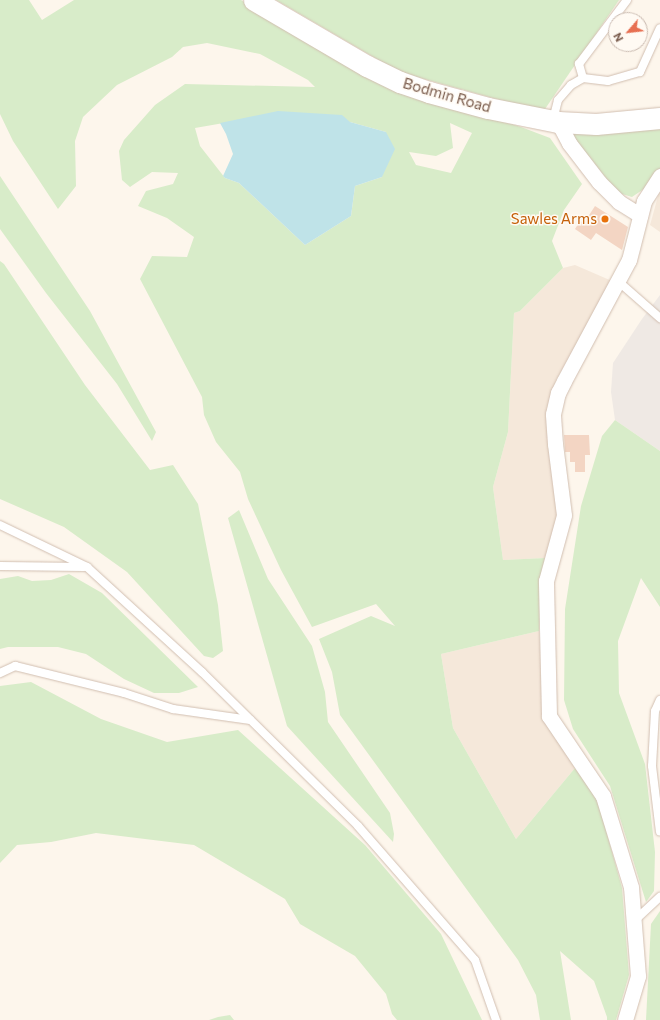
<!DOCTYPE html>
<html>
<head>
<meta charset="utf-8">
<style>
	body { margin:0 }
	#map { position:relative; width:660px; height:1020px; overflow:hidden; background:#fdf6ec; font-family:Commissioner,sans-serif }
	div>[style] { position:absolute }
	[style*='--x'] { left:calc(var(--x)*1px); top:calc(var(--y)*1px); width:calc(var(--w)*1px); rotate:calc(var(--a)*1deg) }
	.residential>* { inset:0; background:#f5e8da }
	.industrial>* { inset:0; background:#efe9e4 }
	.green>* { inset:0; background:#d8ecc9 }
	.water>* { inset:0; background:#bfe3e8 }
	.building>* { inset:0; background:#f3d5c3 }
	.roads { filter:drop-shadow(0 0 1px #d1beb0) drop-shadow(0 0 1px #d1beb0) }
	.service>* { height:8px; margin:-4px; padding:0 4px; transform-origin:4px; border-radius:4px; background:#fff }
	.minor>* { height:15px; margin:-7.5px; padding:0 7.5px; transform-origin:7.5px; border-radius:7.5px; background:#fff }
	.secondary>* { height:21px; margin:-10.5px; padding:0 10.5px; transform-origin:10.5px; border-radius:10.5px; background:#fff }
	.dots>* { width:11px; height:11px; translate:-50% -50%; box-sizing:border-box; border:2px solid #fffaf3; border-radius:50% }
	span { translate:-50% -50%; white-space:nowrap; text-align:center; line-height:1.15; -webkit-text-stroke:3px #fffaf3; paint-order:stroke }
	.street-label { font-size:15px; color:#7a5c4d }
	.food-label { font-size:15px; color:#c56008 }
	.right { translate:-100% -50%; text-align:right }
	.north { position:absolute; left:608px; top:12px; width:40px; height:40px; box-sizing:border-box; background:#fffaf3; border:1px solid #cabbb1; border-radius:50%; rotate:242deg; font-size:11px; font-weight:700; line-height:16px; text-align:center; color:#7a5c4d }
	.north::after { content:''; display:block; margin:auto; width:14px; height:18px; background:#e76f51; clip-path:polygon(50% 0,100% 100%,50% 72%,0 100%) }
</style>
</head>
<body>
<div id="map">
	<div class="residential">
		<div style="clip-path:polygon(660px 189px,660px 232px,650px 225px)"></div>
		<div style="clip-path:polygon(575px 265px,612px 281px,556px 380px,548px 407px,549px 454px,558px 516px,545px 558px,503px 560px,493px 487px,508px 432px,514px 313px,520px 311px,563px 268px)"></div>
		<div style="clip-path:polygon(539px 631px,544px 721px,575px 768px,516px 839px,453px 728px,441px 654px)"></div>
	</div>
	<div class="industrial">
		<div style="clip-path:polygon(660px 295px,660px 451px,615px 420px,611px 392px,613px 363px,642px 319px)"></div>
	</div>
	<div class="green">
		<div style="clip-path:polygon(evenodd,0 0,29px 0,42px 20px,74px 0,241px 0,276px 23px,449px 105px,521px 127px,550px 138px,582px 184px,564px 210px,552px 241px,563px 268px,520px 311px,514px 313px,508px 432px,493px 487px,503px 560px,545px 558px,539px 631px,441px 654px,453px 728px,516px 839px,575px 768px,598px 801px,622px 888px,629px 975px,616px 1020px,607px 1020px,607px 1017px,594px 981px,560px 951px,571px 1020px,540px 1020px,536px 995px,518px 960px,340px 715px,332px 672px,319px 639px,371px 616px,395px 626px,376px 604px,312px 627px,281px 570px,248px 499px,240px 472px,216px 442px,204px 415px,202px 397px,140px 279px,152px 256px,187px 257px,194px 237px,167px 218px,138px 206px,146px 191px,173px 184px,178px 173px,152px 172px,130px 187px,122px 180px,119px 151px,124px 140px,155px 105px,185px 84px,315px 87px,308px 80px,260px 54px,207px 43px,183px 47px,172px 57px,117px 85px,83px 117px,75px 141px,76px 186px,58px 209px,13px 141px,0 114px,0 0,241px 120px,350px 122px,386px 132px,382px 177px,355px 186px,351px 216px,305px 245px,239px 183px,225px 178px,200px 146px,195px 128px,241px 120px,0 0,450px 123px,472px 133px,451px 173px,416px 165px,409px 152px,436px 156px,453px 148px,450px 123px)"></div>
		<div style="clip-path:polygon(276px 0,619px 0,543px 112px,399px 72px)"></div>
		<div style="clip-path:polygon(660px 124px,660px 176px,654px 182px,632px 197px,622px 194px,613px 187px,576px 141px,573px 134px,574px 132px)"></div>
		<div style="clip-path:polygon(0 176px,90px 311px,156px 432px,152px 441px,117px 384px,46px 293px,0 229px)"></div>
		<div style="clip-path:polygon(0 261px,4px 264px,85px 385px,150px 470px,173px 465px,198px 504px,218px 605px,223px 651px,213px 658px,204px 656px,127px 572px,64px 527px,0 499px)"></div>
		<div style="clip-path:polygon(615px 420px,660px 451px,660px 607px,641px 578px,618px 641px,619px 693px,645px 764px,655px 852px,654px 891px,646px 902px,610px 786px,573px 729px,564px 700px,565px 609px,581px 506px,602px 436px)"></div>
		<div style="clip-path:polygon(239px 510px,268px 579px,312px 646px,325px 692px,328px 722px,390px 813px,394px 834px,393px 842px,287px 726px,228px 518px)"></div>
		<div style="clip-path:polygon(69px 574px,102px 593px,198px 687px,179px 693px,154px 693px,124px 679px,86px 654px,58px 647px,8px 647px,0 649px,0 579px,18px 576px,32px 581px,51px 580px)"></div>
		<div style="clip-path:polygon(31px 682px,101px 719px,167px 742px,238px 730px,365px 845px,441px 934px,482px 1020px,397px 1020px,392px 1014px,386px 994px,355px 956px,300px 924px,285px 899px,194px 845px,96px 833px,51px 842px,17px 845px,0 863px,0 686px)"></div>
		<div style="clip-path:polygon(660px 911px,660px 1020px,646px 1020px,651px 924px)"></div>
		<div style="clip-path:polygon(230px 1015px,234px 1020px,209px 1020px,218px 1017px)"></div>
	</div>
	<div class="water">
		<div style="clip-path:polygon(278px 111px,342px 115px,350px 122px,386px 132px,395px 149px,382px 177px,355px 186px,351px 216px,305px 245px,239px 183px,225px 178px,223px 176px,233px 154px,226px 134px,220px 123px)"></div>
	</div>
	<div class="building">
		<div style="clip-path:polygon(595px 206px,628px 227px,622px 250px,596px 233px,591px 240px,575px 229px,580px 221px,584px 223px)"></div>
		<div style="clip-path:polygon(564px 435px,589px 435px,590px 455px,585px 455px,585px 472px,575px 472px,575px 462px,570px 462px,570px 452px,565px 452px)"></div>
	</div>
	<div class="roads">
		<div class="service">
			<div style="--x:583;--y:78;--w:15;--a:-106"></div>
			<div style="--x:579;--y:64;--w:80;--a:-53.1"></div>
			<div style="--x:558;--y:121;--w:9;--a:-108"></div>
			<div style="--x:555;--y:112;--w:12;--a:-76"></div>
			<div style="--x:558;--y:100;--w:20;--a:-49"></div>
			<div style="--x:571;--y:85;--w:14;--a:-30"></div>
			<div style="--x:583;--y:78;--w:25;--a:7"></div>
			<div style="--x:608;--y:81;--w:33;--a:-16"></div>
			<div style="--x:640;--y:72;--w:48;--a:-65.6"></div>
			<div style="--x:619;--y:282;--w:55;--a:41.3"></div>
			<div style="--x:0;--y:525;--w:97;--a:25.8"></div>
			<div style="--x:87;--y:567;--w:156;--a:42.4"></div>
			<div style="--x:202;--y:672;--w:219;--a:44.6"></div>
			<div style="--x:358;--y:826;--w:178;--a:48.9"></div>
			<div style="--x:475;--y:960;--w:64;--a:70.7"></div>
			<div style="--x:0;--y:566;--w:84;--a:0.7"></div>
			<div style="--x:0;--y:673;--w:17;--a:-25"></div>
			<div style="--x:15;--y:666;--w:112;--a:13.9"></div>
			<div style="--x:124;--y:693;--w:52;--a:18.1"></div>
			<div style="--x:173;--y:709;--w:78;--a:8.1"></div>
			<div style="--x:660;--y:700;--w:12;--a:114"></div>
			<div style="--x:655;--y:711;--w:55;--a:93.1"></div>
			<div style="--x:652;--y:766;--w:66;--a:83.1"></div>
			<div style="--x:633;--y:922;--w:37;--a:-43"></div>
		</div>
		<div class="minor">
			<div style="--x:558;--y:122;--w:24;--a:62"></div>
			<div style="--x:569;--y:143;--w:49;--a:52.4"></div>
			<div style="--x:599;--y:182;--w:28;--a:45"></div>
			<div style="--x:619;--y:202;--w:25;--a:32"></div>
			<div style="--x:625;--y:1020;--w:46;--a:-73.5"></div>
			<div style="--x:638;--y:976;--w:89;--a:-94.5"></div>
			<div style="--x:631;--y:887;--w:95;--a:-107.1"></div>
			<div style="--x:603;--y:796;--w:97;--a:-124"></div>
			<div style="--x:549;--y:716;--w:135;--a:-91.3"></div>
			<div style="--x:546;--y:581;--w:68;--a:-74.7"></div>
			<div style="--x:564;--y:515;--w:72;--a:-97.2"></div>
			<div style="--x:555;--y:444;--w:30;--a:-94"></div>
			<div style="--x:553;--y:414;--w:22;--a:-77"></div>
			<div style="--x:558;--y:393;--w:13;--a:-63"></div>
			<div style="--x:564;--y:381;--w:137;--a:-61.8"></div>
			<div style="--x:629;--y:260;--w:61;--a:-75.7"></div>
			<div style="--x:644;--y:201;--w:30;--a:-57"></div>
		</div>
		<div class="secondary">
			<div style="--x:254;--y:0;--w:131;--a:30.3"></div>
			<div style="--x:367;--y:66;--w:37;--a:26"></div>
			<div style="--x:400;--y:82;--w:31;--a:19"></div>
			<div style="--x:429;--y:92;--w:61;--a:15.2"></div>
			<div style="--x:488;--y:108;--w:71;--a:11.3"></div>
			<div style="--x:558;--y:122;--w:38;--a:3"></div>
			<div style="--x:596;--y:124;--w:64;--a:-5.4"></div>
		</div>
	</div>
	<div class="dots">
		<div style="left:605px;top:219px;background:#e8710a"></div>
	</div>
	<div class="street-label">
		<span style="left:447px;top:95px;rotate:16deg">Bodmin Road</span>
	</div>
	<div class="food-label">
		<span class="right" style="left:597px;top:219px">Sawles Arms</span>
	</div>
	<div class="north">N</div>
</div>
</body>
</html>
